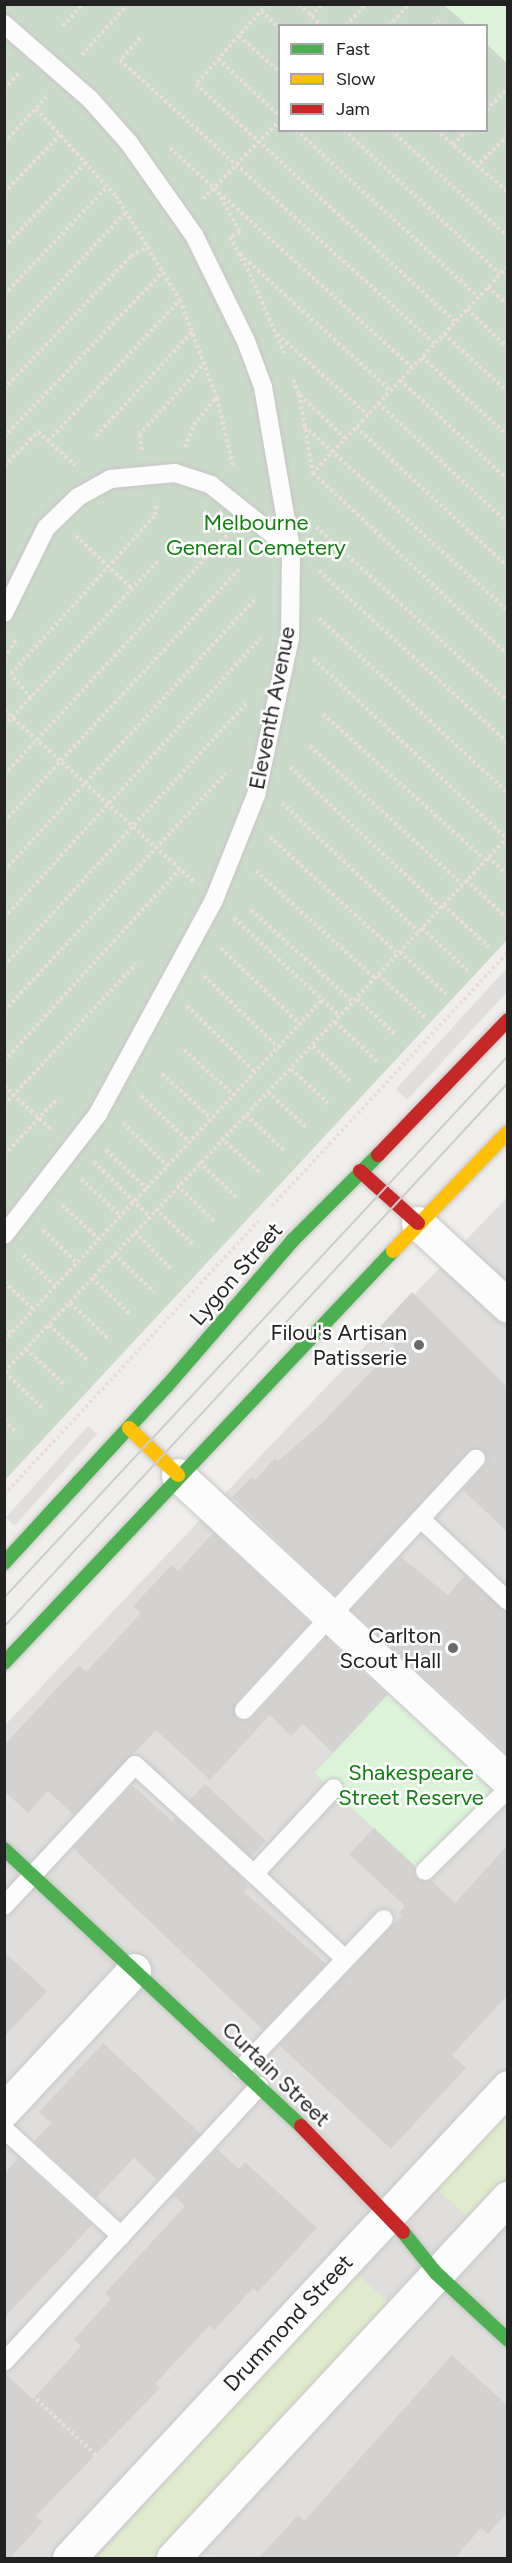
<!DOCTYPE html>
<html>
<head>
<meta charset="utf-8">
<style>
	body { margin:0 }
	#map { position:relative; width:512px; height:2563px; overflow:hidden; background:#f0eeeb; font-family:Figtree,sans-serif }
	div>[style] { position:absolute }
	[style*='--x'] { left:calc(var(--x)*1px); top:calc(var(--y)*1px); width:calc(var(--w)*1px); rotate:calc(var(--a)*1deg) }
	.residential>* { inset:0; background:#dfdedc }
	.grass>* { inset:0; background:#dfebcc; transform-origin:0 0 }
	.cemetery>* { inset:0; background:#cadac9 }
	.park>* { inset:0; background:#dbf4d8; transform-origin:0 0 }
	.parking>* { inset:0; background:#e0dfde; transform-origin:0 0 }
	.building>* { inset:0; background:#d4d2d0; transform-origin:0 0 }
	.path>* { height:4px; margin-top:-2px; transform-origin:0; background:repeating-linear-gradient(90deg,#ebdcdc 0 3px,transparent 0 6px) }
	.roads { filter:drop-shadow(0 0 2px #c7c6c5) drop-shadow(0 0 2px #c7c6c5) }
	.lane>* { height:18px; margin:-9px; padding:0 9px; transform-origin:9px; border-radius:9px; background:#fdfcfc }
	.street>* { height:33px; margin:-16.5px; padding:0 16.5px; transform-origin:16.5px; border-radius:16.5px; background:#fdfcfc }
	.fast>* { height:14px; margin:-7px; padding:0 7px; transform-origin:7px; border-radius:7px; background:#4caf50 }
	.slow>* { height:14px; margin:-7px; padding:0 7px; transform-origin:7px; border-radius:7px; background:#ffc107 }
	.jam>* { height:14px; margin:-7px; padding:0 7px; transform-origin:7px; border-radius:7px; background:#c62828 }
	.tram>* { height:1.5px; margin:-0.75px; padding:0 0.75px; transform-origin:0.75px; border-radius:0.75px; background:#ccc }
	.dots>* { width:16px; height:16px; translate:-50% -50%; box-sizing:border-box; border:3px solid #fff; border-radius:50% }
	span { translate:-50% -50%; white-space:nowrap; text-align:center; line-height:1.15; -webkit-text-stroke:5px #fff; paint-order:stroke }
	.park-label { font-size:22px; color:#107f10 }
	.street-label { font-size:22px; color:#222 }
	.poi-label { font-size:22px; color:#222 }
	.right { translate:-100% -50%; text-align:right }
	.frame { position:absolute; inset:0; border:6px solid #222; pointer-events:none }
	.legend { position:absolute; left:278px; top:24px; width:210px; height:108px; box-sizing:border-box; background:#fff; border:2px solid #a7a7a7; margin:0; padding:8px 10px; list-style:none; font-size:18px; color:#222 }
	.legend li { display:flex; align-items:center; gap:12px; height:30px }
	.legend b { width:30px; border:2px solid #a7a7a7 }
</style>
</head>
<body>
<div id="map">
	<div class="residential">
		<div style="clip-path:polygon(507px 1197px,507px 2558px,5px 2558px,4px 1726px)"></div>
	</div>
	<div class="grass">
		<div style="clip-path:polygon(507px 2112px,507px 2176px,468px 2218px,436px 2188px)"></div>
		<div style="left:355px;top:2272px;width:47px;height:389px;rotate:42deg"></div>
	</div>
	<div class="cemetery">
		<div style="clip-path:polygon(5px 5px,444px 5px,467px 25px,280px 26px,280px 130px,486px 130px,487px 44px,507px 63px,507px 940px,5px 1480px)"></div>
	</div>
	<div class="park">
		<div style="clip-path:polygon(445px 5px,507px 5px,507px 62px,487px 43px,486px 26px,468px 25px)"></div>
		<div style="left:393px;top:1689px;width:156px;height:115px;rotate:43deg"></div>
	</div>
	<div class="parking">
		<div style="clip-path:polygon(507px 968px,507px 992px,407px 1100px,396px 1089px)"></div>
		<div style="left:88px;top:1426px;width:12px;height:123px;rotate:42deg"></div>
		<div style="clip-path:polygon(36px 1913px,74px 1948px,42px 1957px,6px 1923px)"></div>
		<div style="clip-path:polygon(186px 2052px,238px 2100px,203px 2107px,154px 2060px)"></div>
		<div style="clip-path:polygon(288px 2146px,316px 2172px,286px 2181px,257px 2153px)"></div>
	</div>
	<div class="building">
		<div style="clip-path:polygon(412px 1292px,507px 1387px,507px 1532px,463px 1490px,487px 1462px,483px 1450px,472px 1449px,335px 1595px,232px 1497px,252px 1477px,255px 1480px,275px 1458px,278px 1461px,322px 1423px,395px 1346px,377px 1330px)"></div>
		<div style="clip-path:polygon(213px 1533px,310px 1623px,236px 1702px,236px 1718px,242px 1721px,252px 1718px,326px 1638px,387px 1695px,333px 1753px,303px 1724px,291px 1736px,270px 1715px,210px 1780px,156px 1730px,74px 1815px,48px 1791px,28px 1813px,4px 1791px,4px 1745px,79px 1665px,86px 1672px,141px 1613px,133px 1606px,172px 1565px,178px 1571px)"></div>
		<div style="clip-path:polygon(401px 1557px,448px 1595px,465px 1576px,507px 1612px,507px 1752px,351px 1610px)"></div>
		<div style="left:205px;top:1784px;width:83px;height:23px;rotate:43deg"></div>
		<div style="clip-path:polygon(132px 1785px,172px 1821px,175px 1817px,237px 1873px,248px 1887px,244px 1892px,326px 1964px,263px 2030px,73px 1848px)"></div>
		<div style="clip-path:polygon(374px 1828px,415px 1866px,417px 1879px,431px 1880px,455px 1903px,507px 1846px,507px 1996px,452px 2055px,466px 2068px,391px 2149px,279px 2045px,402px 1915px,399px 1913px,405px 1906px,349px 1854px)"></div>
		<div style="clip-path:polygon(4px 1952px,47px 1991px,4px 2037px)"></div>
		<div style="clip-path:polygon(103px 2043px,201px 2134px,157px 2180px,134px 2158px,96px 2198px,34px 2141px,51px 2123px,39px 2112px)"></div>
		<div style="clip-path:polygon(217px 2149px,239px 2169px,245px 2162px,317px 2228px,258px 2292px,253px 2288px,214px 2330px,209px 2326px,155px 2384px,160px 2388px,36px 2516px,43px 2522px,9px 2559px,4px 2559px,4px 2373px,33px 2399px,81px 2346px,74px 2339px,111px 2299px,105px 2293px,185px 2206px,174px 2196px)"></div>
		<div style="clip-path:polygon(19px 2158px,92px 2225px,4px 2318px,4px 2174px)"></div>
		<div style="clip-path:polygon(452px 2355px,507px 2405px,507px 2513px,488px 2534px,481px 2528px,454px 2559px,258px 2559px,298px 2515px,304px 2521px)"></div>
	</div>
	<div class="path">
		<div style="--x:267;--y:4;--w:107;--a:131.6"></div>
		<div style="--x:196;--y:84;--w:351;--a:42.5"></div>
		<div style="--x:299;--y:4;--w:32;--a:44"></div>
		<div style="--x:261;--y:11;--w:26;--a:43"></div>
		<div style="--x:311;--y:16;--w:16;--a:-47"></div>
		<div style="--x:63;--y:26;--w:30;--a:-48"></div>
		<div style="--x:346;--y:26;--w:30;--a:-48"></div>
		<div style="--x:389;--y:26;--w:30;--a:-48"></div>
		<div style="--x:434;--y:26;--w:8;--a:-45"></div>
		<div style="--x:239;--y:36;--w:55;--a:41.3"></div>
		<div style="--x:140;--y:38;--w:30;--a:132"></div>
		<div style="--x:120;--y:60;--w:424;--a:42"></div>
		<div style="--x:82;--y:55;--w:69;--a:-48"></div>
		<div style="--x:218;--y:59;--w:84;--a:42.6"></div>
		<div style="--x:4;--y:89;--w:21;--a:-47"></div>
		<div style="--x:36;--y:109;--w:118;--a:47.4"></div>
		<div style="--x:116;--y:196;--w:122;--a:58.4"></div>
		<div style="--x:180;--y:300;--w:105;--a:69.3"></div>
		<div style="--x:217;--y:398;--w:70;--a:76.8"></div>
		<div style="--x:486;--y:110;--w:30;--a:-44"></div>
		<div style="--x:296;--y:130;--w:247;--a:42.5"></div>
		<div style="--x:344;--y:130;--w:212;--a:42.7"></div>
		<div style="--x:391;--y:130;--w:159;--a:42.4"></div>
		<div style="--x:436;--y:130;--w:95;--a:40.7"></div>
		<div style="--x:4;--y:143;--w:62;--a:-47.6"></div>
		<div style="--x:453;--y:145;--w:21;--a:-47"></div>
		<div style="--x:170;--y:148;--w:328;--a:42.2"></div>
		<div style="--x:476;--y:167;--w:45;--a:-45"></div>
		<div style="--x:218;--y:192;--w:46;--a:61.2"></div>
		<div style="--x:240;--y:232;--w:11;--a:153"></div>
		<div style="--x:230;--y:237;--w:42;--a:61.6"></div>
		<div style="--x:250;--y:274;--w:86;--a:66.7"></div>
		<div style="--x:4;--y:193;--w:81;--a:-46"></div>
		<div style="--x:203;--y:199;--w:110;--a:-45.7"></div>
		<div style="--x:4;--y:247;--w:118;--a:-46"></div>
		<div style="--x:240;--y:254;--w:202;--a:42.2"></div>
		<div style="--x:488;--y:287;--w:27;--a:42"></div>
		<div style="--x:4;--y:295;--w:149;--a:-46.4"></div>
		<div style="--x:467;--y:309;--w:57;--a:43.6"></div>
		<div style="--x:277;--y:334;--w:122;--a:41.7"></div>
		<div style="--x:444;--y:334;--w:86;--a:42.2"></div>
		<div style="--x:4;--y:342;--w:178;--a:-46.8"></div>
		<div style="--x:422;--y:357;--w:117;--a:42.6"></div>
		<div style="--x:293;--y:380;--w:15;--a:67"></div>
		<div style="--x:299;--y:394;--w:80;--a:80"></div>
		<div style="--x:313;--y:473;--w:267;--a:43"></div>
		<div style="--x:400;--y:380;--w:147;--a:42.8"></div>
		<div style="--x:4;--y:389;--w:184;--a:-46.3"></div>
		<div style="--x:131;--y:256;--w:20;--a:-30"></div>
		<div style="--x:300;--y:395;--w:62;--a:43.7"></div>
		<div style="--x:378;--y:403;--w:177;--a:42.7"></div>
		<div style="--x:304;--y:426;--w:275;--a:42.2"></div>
		<div style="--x:356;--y:427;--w:207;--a:42.6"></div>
		<div style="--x:96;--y:436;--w:143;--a:-47.3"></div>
		<div style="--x:4;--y:437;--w:229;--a:-46.1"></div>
		<div style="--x:48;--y:441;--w:193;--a:-46.9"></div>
		<div style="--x:185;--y:447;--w:24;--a:-68"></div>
		<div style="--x:194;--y:425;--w:35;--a:-51"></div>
		<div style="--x:142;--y:450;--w:15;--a:-101"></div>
		<div style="--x:139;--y:435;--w:97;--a:-47.9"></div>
		<div style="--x:4;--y:466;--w:48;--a:-45"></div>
		<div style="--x:38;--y:432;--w:50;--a:41.7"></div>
		<div style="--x:312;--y:474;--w:286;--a:-46.7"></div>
		<div style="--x:316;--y:527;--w:259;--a:42.2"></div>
		<div style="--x:76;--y:536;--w:77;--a:43.4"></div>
		<div style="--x:319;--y:571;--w:256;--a:42.3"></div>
		<div style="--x:319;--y:618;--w:258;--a:42.8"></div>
		<div style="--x:4;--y:658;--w:23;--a:-56"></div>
		<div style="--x:313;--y:659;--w:263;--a:42.8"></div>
		<div style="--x:31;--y:698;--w:31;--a:-130"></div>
		<div style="--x:11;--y:674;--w:215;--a:-47.8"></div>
		<div style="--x:155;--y:515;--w:12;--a:-85"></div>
		<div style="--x:4;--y:710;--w:255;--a:42.1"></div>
		<div style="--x:323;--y:714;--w:218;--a:42"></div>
		<div style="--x:4;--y:726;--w:226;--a:-47"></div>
		<div style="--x:310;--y:746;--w:205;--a:42.2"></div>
		<div style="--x:290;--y:767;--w:207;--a:43"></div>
		<div style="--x:4;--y:775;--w:329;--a:-47.1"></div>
		<div style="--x:282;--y:803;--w:188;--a:43.3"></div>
		<div style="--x:4;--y:822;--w:345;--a:-47.1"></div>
		<div style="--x:270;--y:837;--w:173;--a:42.4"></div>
		<div style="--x:488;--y:857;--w:27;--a:42"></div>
		<div style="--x:4;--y:871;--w:369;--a:-47.3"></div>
		<div style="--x:256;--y:871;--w:160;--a:42"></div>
		<div style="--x:466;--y:880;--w:57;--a:42.9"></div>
		<div style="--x:443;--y:905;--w:62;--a:42.4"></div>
		<div style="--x:251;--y:910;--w:137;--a:42"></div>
		<div style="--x:4;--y:918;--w:380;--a:-47.5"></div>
		<div style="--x:234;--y:918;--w:144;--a:42.8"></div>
		<div style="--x:422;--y:928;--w:62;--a:43"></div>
		<div style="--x:221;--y:948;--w:111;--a:43.9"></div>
		<div style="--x:400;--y:952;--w:62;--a:42.4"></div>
		<div style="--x:4;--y:966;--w:357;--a:-47.3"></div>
		<div style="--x:378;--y:975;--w:63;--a:41.8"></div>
		<div style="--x:204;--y:976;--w:104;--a:43.8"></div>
		<div style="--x:357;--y:999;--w:54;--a:42.8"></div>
		<div style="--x:187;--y:1006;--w:95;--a:44.1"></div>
		<div style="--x:4;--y:1011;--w:325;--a:-47"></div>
		<div style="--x:335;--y:1022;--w:57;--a:42.9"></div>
		<div style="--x:313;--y:1046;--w:50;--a:43.4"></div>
		<div style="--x:184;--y:1050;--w:67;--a:42"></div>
		<div style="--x:4;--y:1061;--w:260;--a:-47.5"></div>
		<div style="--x:291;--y:1069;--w:50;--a:42.6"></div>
		<div style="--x:162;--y:1074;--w:67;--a:42"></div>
		<div style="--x:4;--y:1086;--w:65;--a:42.5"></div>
		<div style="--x:268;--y:1092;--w:52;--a:42.6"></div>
		<div style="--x:141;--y:1096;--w:68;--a:43.8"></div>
		<div style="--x:4;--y:1105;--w:193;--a:-46.9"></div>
		<div style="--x:246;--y:1115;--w:52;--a:42.6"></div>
		<div style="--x:123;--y:1123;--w:62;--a:43.7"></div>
		<div style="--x:221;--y:1138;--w:52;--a:41.9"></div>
		<div style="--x:106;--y:1150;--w:57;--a:43.6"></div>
		<div style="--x:4;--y:1155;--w:77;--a:-46.6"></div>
		<div style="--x:94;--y:1162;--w:78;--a:44.5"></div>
		<div style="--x:199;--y:1162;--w:51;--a:43.4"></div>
		<div style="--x:81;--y:1179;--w:54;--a:42.8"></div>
		<div style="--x:177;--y:1185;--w:53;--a:44.2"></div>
		<div style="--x:62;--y:1205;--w:52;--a:42.6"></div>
		<div style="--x:272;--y:1206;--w:347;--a:-47.1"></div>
		<div style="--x:155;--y:1209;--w:53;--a:42.7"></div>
		<div style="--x:43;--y:1230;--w:47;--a:44.1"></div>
		<div style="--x:135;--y:1232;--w:52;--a:45.8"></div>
		<div style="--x:114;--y:1254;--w:55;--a:43.5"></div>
		<div style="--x:23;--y:1255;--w:45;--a:44.1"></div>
		<div style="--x:92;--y:1278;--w:54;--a:43.5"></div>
		<div style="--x:4;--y:1282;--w:41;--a:43"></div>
		<div style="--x:70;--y:1303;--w:52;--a:42.6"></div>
		<div style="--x:49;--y:1325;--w:53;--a:42.7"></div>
		<div style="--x:4;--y:1327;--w:10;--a:37"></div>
		<div style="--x:4;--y:1341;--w:466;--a:-47"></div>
		<div style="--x:26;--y:1349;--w:53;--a:42.7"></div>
		<div style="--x:4;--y:1372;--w:735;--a:-46.71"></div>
		<div style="--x:5;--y:1372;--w:52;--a:44.2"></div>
		<div style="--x:4;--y:1420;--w:18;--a:45"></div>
		<div style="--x:4;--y:1495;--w:374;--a:-47.1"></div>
		<div style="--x:19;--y:2383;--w:122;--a:43"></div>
	</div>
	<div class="roads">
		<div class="lane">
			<div style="--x:4;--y:24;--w:114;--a:41.1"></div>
			<div style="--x:90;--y:99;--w:59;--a:48.4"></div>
			<div style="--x:129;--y:143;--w:113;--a:54.8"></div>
			<div style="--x:194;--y:235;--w:118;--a:63.9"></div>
			<div style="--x:246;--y:341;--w:49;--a:69.7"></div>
			<div style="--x:263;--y:387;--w:164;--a:80.2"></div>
			<div style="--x:291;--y:549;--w:89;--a:90.6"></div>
			<div style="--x:290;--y:638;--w:161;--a:102.2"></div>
			<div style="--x:256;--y:795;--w:113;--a:111.8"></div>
			<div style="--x:214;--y:900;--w:243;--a:118.5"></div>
			<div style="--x:98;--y:1114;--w:153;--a:127.8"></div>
			<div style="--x:4;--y:613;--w:95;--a:-63.7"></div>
			<div style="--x:46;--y:528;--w:45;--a:-44.1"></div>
			<div style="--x:78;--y:497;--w:37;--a:-29"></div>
			<div style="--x:110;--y:479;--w:65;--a:-5.3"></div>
			<div style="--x:175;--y:473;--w:38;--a:18"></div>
			<div style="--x:211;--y:485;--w:102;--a:38.7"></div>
			<div style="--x:421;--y:1519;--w:120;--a:43.3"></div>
			<div style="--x:244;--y:1710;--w:342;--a:-47.3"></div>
			<div style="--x:425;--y:1871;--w:117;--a:-44.7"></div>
			<div style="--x:254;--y:1874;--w:123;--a:43"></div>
			<div style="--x:4;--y:1906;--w:192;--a:-47.1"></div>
			<div style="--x:135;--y:1765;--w:161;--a:42.5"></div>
			<div style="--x:254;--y:1874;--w:117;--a:-47.1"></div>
			<div style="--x:241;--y:2069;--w:207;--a:-46.4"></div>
			<div style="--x:4;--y:2129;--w:159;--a:42.4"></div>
			<div style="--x:4;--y:2362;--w:376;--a:-47.2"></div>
		</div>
		<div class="street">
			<div style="--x:418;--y:1223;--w:122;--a:42.7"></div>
			<div style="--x:178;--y:1475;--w:450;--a:42.8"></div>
			<div style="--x:4;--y:2110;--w:191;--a:-47.1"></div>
			<div style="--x:69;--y:2558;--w:644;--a:-47.01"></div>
			<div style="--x:173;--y:2558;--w:492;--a:-47.1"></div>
		</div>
		<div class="fast">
			<div style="--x:4;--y:1563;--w:241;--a:-47.4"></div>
			<div style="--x:167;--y:1386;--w:193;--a:-49.2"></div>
			<div style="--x:293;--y:1240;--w:120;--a:-45"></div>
			<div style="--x:4;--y:1663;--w:567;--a:-46.64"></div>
			<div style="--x:4;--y:1849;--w:406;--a:43"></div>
			<div style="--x:403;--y:2232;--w:53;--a:51.2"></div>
			<div style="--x:436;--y:2273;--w:98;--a:42.9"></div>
		</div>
		<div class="slow">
			<div style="--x:393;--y:1251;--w:165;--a:-46"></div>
			<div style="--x:129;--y:1428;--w:68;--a:43.8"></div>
		</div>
		<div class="jam">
			<div style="--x:378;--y:1155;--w:187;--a:-46.1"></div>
			<div style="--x:360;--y:1171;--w:78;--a:41.9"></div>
			<div style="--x:301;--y:2126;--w:147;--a:46.1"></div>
		</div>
	</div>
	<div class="tram">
		<div style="--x:4;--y:1598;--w:740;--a:-47.08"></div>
		<div style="--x:4;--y:1627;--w:742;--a:-47.19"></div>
	</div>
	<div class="dots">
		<div style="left:419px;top:1345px;background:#6a6968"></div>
		<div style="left:453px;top:1648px;background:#6a6968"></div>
	</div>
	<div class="park-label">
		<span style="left:256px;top:535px">Melbourne<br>General Cemetery</span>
		<span style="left:411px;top:1785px">Shakespeare<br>Street Reserve</span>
	</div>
	<div class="street-label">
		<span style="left:272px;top:708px;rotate:-79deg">Eleventh Avenue</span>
		<span style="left:236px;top:1274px;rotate:-49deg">Lygon Street</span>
		<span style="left:276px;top:2074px;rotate:44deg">Curtain Street</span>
		<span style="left:288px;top:2323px;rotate:-47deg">Drummond Street</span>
	</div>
	<div class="poi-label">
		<span class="right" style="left:407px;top:1345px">Filou's Artisan<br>Patisserie</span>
		<span class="right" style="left:441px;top:1648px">Carlton<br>Scout Hall</span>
	</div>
	<div class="frame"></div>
	<ul class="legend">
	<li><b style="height:8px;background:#4caf50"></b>Fast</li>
	<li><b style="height:8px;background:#ffc107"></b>Slow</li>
	<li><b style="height:8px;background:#c62828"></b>Jam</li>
	</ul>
</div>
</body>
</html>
